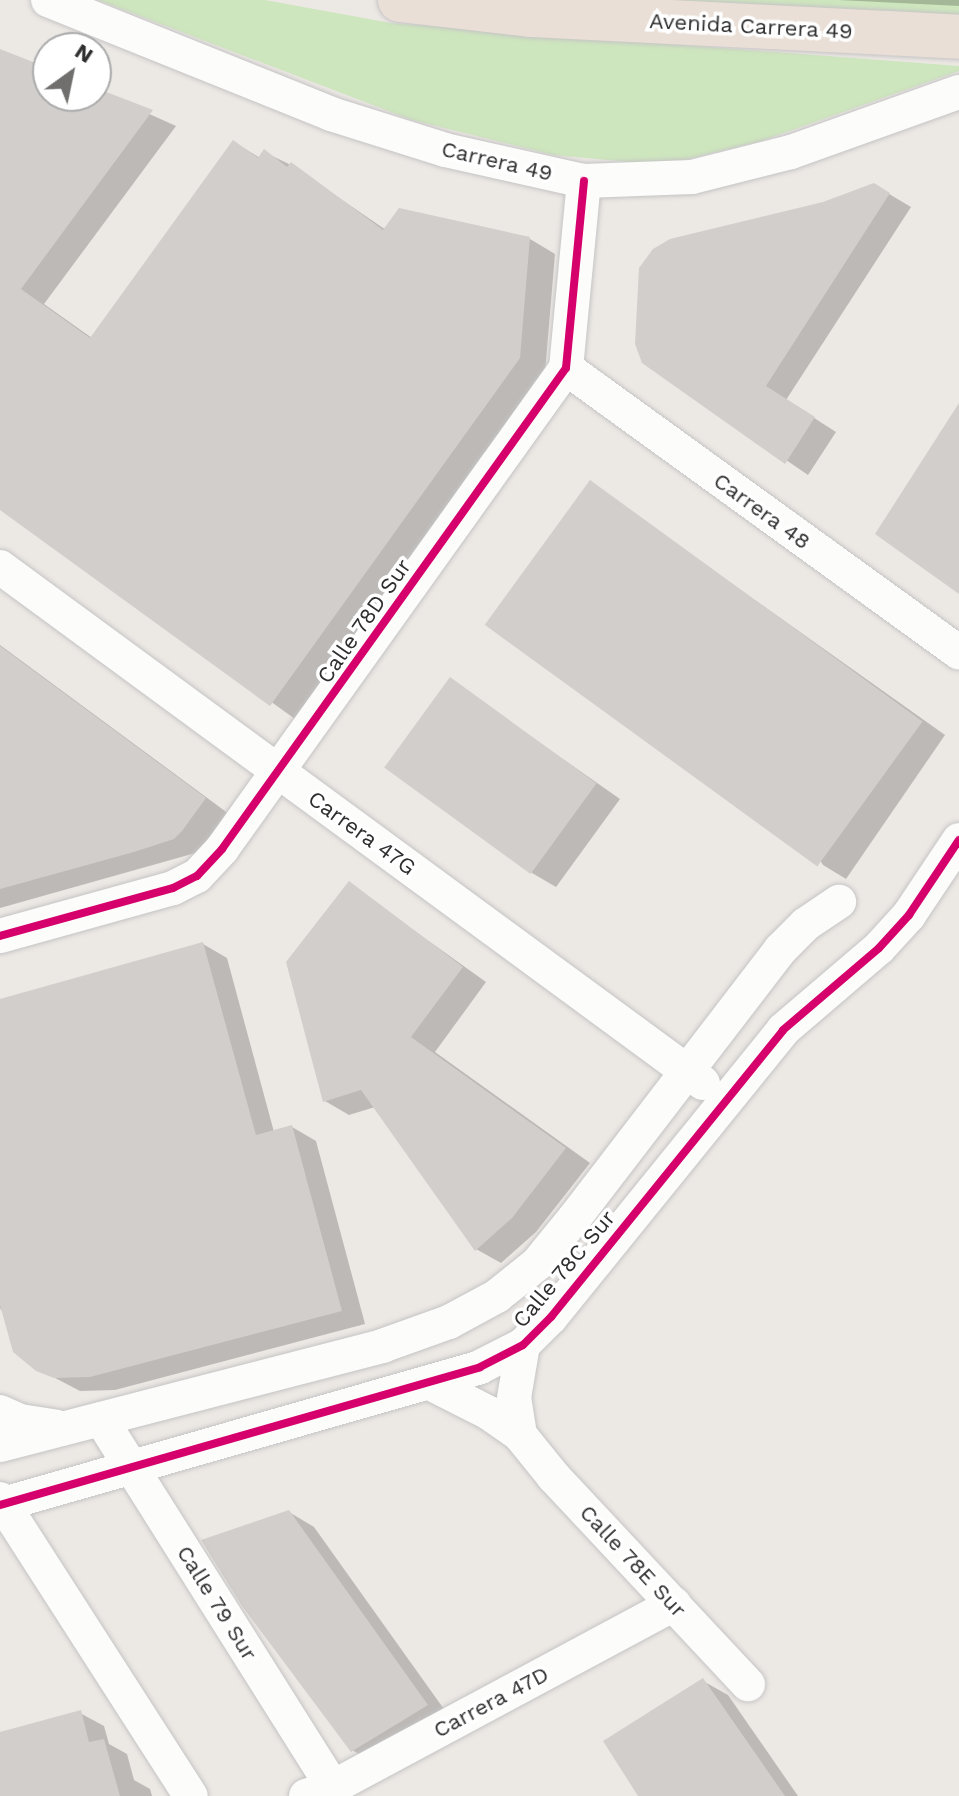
<!DOCTYPE html>
<html>
<head>
<meta charset="utf-8">
<style>
	body { margin:0 }
	#map { position:relative; width:959px; height:1796px; overflow:hidden; background:#ece8e4; font-family:"Work Sans",sans-serif }
	div>[style] { position:absolute }
	[style*='--x'] { left:calc(var(--x)*1px); top:calc(var(--y)*1px); width:calc(var(--w)*1px); rotate:calc(var(--a)*1deg) }
	.green>* { inset:0; background:#cee6be }
	.shadow>* { inset:0; background:#0003 }
	.building>* { inset:0; background:#d1cecb; transform-origin:0 0 }
	.roads { filter:drop-shadow(0 0 2px #c5c4c5) drop-shadow(0 0 2px #c5c4c5) }
	.minor>* { height:34px; margin:-17px; padding:0 17px; transform-origin:17px; border-radius:17px; background:#fcfcfb }
	.highway>* { height:44px; margin:-22px; padding:0 22px; transform-origin:22px; border-radius:22px; background:#eadfd6 }
	.cycleway>* { height:8px; margin:-4px; padding:0 4px; transform-origin:4px; border-radius:4px; background:#d6006c }
	span { translate:-50% -50%; white-space:nowrap; text-align:center; line-height:1.15; -webkit-text-stroke:7px #fff; paint-order:stroke }
	.street-label { font-size:22px; color:#2e2e2e }
	.north { position:absolute; left:32px; top:32px; width:80px; height:80px; box-sizing:border-box; background:#fff; border:2px solid #ababab; border-radius:50%; rotate:33deg; font-size:22px; font-weight:700; line-height:32px; text-align:center; color:#2e2e2e }
	.north::after { content:''; display:block; margin:auto; width:28px; height:36px; background:#706f6e; clip-path:polygon(50% 0,100% 100%,50% 72%,0 100%) }
</style>
</head>
<body>
<div id="map">
	<div class="green">
		<div style="clip-path:polygon(98px 0,265px 0,391px 23px,959px 66px,959px 71px,761px 141px,663px 165px,553px 155px,412px 120px)"></div>
		<div style="clip-path:polygon(647px 0,959px 0,959px 18px)"></div>
	</div>
	<div class="shadow">
		<div style="clip-path:polygon(838px 0,959px 0,959px 6px)"></div>
		<div style="clip-path:polygon(0 51px,48px 71px,48px 96px,96px 96px,96px 90px,176px 126px,44px 304px,92px 338px,234px 142px,260px 158px,264px 152px,291px 165px,386px 230px,530px 239px,555px 254px,545px 373px,295px 719px,0 507px)"></div>
		<div style="clip-path:polygon(874px 185px,911px 207px,786px 400px,836px 432px,808px 475px,643px 362px,824px 204px)"></div>
		<div style="clip-path:polygon(590px 483px,945px 735px,846px 879px,823px 865px)"></div>
		<div style="clip-path:polygon(0 645px,229px 814px,199px 852px,0 908px)"></div>
		<div style="clip-path:polygon(450px 680px,620px 799px,556px 887px,532px 873px)"></div>
		<div style="clip-path:polygon(349px 884px,486px 982px,435px 1052px,590px 1163px,536px 1232px,501px 1263px,476px 1249px,375px 1107px,349px 1115px,325px 1101px)"></div>
		<div style="clip-path:polygon(203px 944px,227px 958px,274px 1132px,292px 1127px,316px 1141px,365px 1324px,115px 1390px,80px 1391px,38px 1369px,0 1308px,0 1002px)"></div>
		<div style="clip-path:polygon(289px 1512px,314px 1527px,451px 1719px,377px 1764px,352px 1750px)"></div>
		<div style="clip-path:polygon(703px 1681px,728px 1695px,798px 1796px,641px 1796px)"></div>
		<div style="clip-path:polygon(80px 1713px,104px 1726px,109px 1744px,127px 1754px,134px 1780px,150px 1789px,152px 1796px,0 1796px,0 1734px)"></div>
	</div>
	<div class="building">
		<div style="clip-path:polygon(0 49px,48px 68px,48px 96px,96px 96px,96px 88px,153px 110px,21px 289px,90px 338px,233px 140px,258px 158px,264px 149px,287px 167px,291px 162px,383px 230px,399px 208px,530px 237px,520px 358px,270px 706px,0 510px)"></div>
		<div style="clip-path:polygon(874px 183px,890px 193px,766px 386px,815px 417px,785px 464px,642px 363px,635px 344px,639px 268px,653px 249px,670px 239px,823px 202px)"></div>
		<div style="clip-path:polygon(959px 403px,959px 594px,875px 534px)"></div>
		<div style="left:590px;top:480px;width:411px;height:179px;rotate:36deg"></div>
		<div style="clip-path:polygon(0 646px,206px 798px,182px 831px,174px 839px,134px 852px,0 889px)"></div>
		<div style="left:450px;top:677px;width:181px;height:112px;rotate:36deg"></div>
		<div style="clip-path:polygon(349px 881px,463px 967px,411px 1037px,566px 1148px,512px 1218px,475px 1251px,361px 1090px,323px 1102px,286px 962px)"></div>
		<div style="clip-path:polygon(203px 942px,256px 1135px,292px 1125px,342px 1311px,90px 1377px,54px 1378px,36px 1371px,13px 1352px,0 1305px,0 999px)"></div>
		<div style="clip-path:polygon(289px 1510px,428px 1705px,351px 1752px,242px 1606px,201px 1540px)"></div>
		<div style="clip-path:polygon(703px 1678px,785px 1796px,638px 1796px,603px 1741px)"></div>
		<div style="clip-path:polygon(81px 1710px,89px 1742px,104px 1739px,120px 1796px,0 1796px,0 1732px)"></div>
	</div>
	<div class="roads">
		<div class="minor">
			<div style="--x:48;--y:0;--w:305;--a:21.9"></div>
			<div style="--x:331;--y:114;--w:120;--a:17.5"></div>
			<div style="--x:445;--y:150;--w:142;--a:12.6"></div>
			<div style="--x:584;--y:181;--w:108;--a:-2.1"></div>
			<div style="--x:692;--y:177;--w:102;--a:-14.2"></div>
			<div style="--x:791;--y:152;--w:178;--a:-19.7"></div>
			<div style="--x:566;--y:368;--w:485;--a:35.9"></div>
			<div style="--x:0;--y:567;--w:872;--a:36.28"></div>
			<div style="--x:0;--y:936;--w:180;--a:-15.5"></div>
			<div style="--x:173;--y:888;--w:27;--a:-27"></div>
			<div style="--x:197;--y:876;--w:37;--a:-47"></div>
			<div style="--x:222;--y:849;--w:591;--a:-54.43"></div>
			<div style="--x:566;--y:368;--w:188;--a:-84.5"></div>
			<div style="--x:430;--y:1383;--w:66;--a:27"></div>
			<div style="--x:489;--y:1413;--w:38;--a:35"></div>
			<div style="--x:520;--y:1435;--w:54;--a:51"></div>
			<div style="--x:554;--y:1477;--w:284;--a:46.9"></div>
			<div style="--x:0;--y:1412;--w:22;--a:24"></div>
			<div style="--x:20;--y:1421;--w:36;--a:9"></div>
			<div style="--x:101;--y:1419;--w:435;--a:57.8"></div>
			<div style="--x:520;--y:1435;--w:37;--a:-99"></div>
			<div style="--x:514;--y:1398;--w:54;--a:-80.4"></div>
			<div style="--x:0;--y:1445;--w:395;--a:-14.5"></div>
			<div style="--x:382;--y:1346;--w:71;--a:-19.7"></div>
			<div style="--x:449;--y:1322;--w:55;--a:-28.4"></div>
			<div style="--x:497;--y:1296;--w:51;--a:-38.7"></div>
			<div style="--x:537;--y:1264;--w:62;--a:-50.9"></div>
			<div style="--x:576;--y:1216;--w:335;--a:-52.5"></div>
			<div style="--x:780;--y:950;--w:37;--a:-45"></div>
			<div style="--x:806;--y:924;--w:40;--a:-34"></div>
			<div style="--x:0;--y:1499;--w:353;--a:57.3"></div>
			<div style="--x:0;--y:1505;--w:499;--a:-16"></div>
			<div style="--x:480;--y:1367;--w:48;--a:-27.1"></div>
			<div style="--x:523;--y:1345;--w:40;--a:-45"></div>
			<div style="--x:551;--y:1317;--w:369;--a:-51"></div>
			<div style="--x:783;--y:1030;--w:126;--a:-40.5"></div>
			<div style="--x:879;--y:948;--w:45;--a:-47.7"></div>
			<div style="--x:909;--y:915;--w:90;--a:-56.3"></div>
			<div style="--x:306;--y:1796;--w:28;--a:-18"></div>
			<div style="--x:333;--y:1787;--w:387;--a:-28.2"></div>
		</div>
		<div class="highway">
			<div style="--x:400;--y:0;--w:133;--a:6.5"></div>
			<div style="--x:532;--y:15;--w:428;--a:2.9"></div>
		</div>
	</div>
	<div class="cycleway">
		<div style="--x:0;--y:936;--w:180;--a:-15.5"></div>
		<div style="--x:173;--y:888;--w:27;--a:-27"></div>
		<div style="--x:197;--y:876;--w:37;--a:-47"></div>
		<div style="--x:222;--y:849;--w:591;--a:-54.43"></div>
		<div style="--x:566;--y:368;--w:188;--a:-84.5"></div>
		<div style="--x:0;--y:1505;--w:499;--a:-16"></div>
		<div style="--x:480;--y:1367;--w:48;--a:-27.1"></div>
		<div style="--x:523;--y:1345;--w:40;--a:-45"></div>
		<div style="--x:551;--y:1317;--w:369;--a:-51"></div>
		<div style="--x:783;--y:1030;--w:126;--a:-40.5"></div>
		<div style="--x:879;--y:948;--w:45;--a:-47.7"></div>
		<div style="--x:909;--y:915;--w:90;--a:-56.3"></div>
	</div>
	<div class="street-label">
		<span style="left:751px;top:26px;rotate:3deg">Avenida Carrera 49</span>
		<span style="left:497px;top:161px;rotate:13deg">Carrera 49</span>
		<span style="left:762px;top:511px;rotate:36deg">Carrera 48</span>
		<span style="left:364px;top:621px;rotate:-55deg">Calle 78D Sur</span>
		<span style="left:362px;top:833px;rotate:36deg">Carrera 47G</span>
		<span style="left:564px;top:1269px;rotate:-50deg">Calle 78C Sur</span>
		<span style="left:633px;top:1561px;rotate:47deg">Calle 78E Sur</span>
		<span style="left:217px;top:1603px;rotate:58deg">Calle 79 Sur</span>
		<span style="left:491px;top:1702px;rotate:-28deg">Carrera 47D</span>
	</div>
	<div class="north">N</div>
</div>
</body>
</html>
